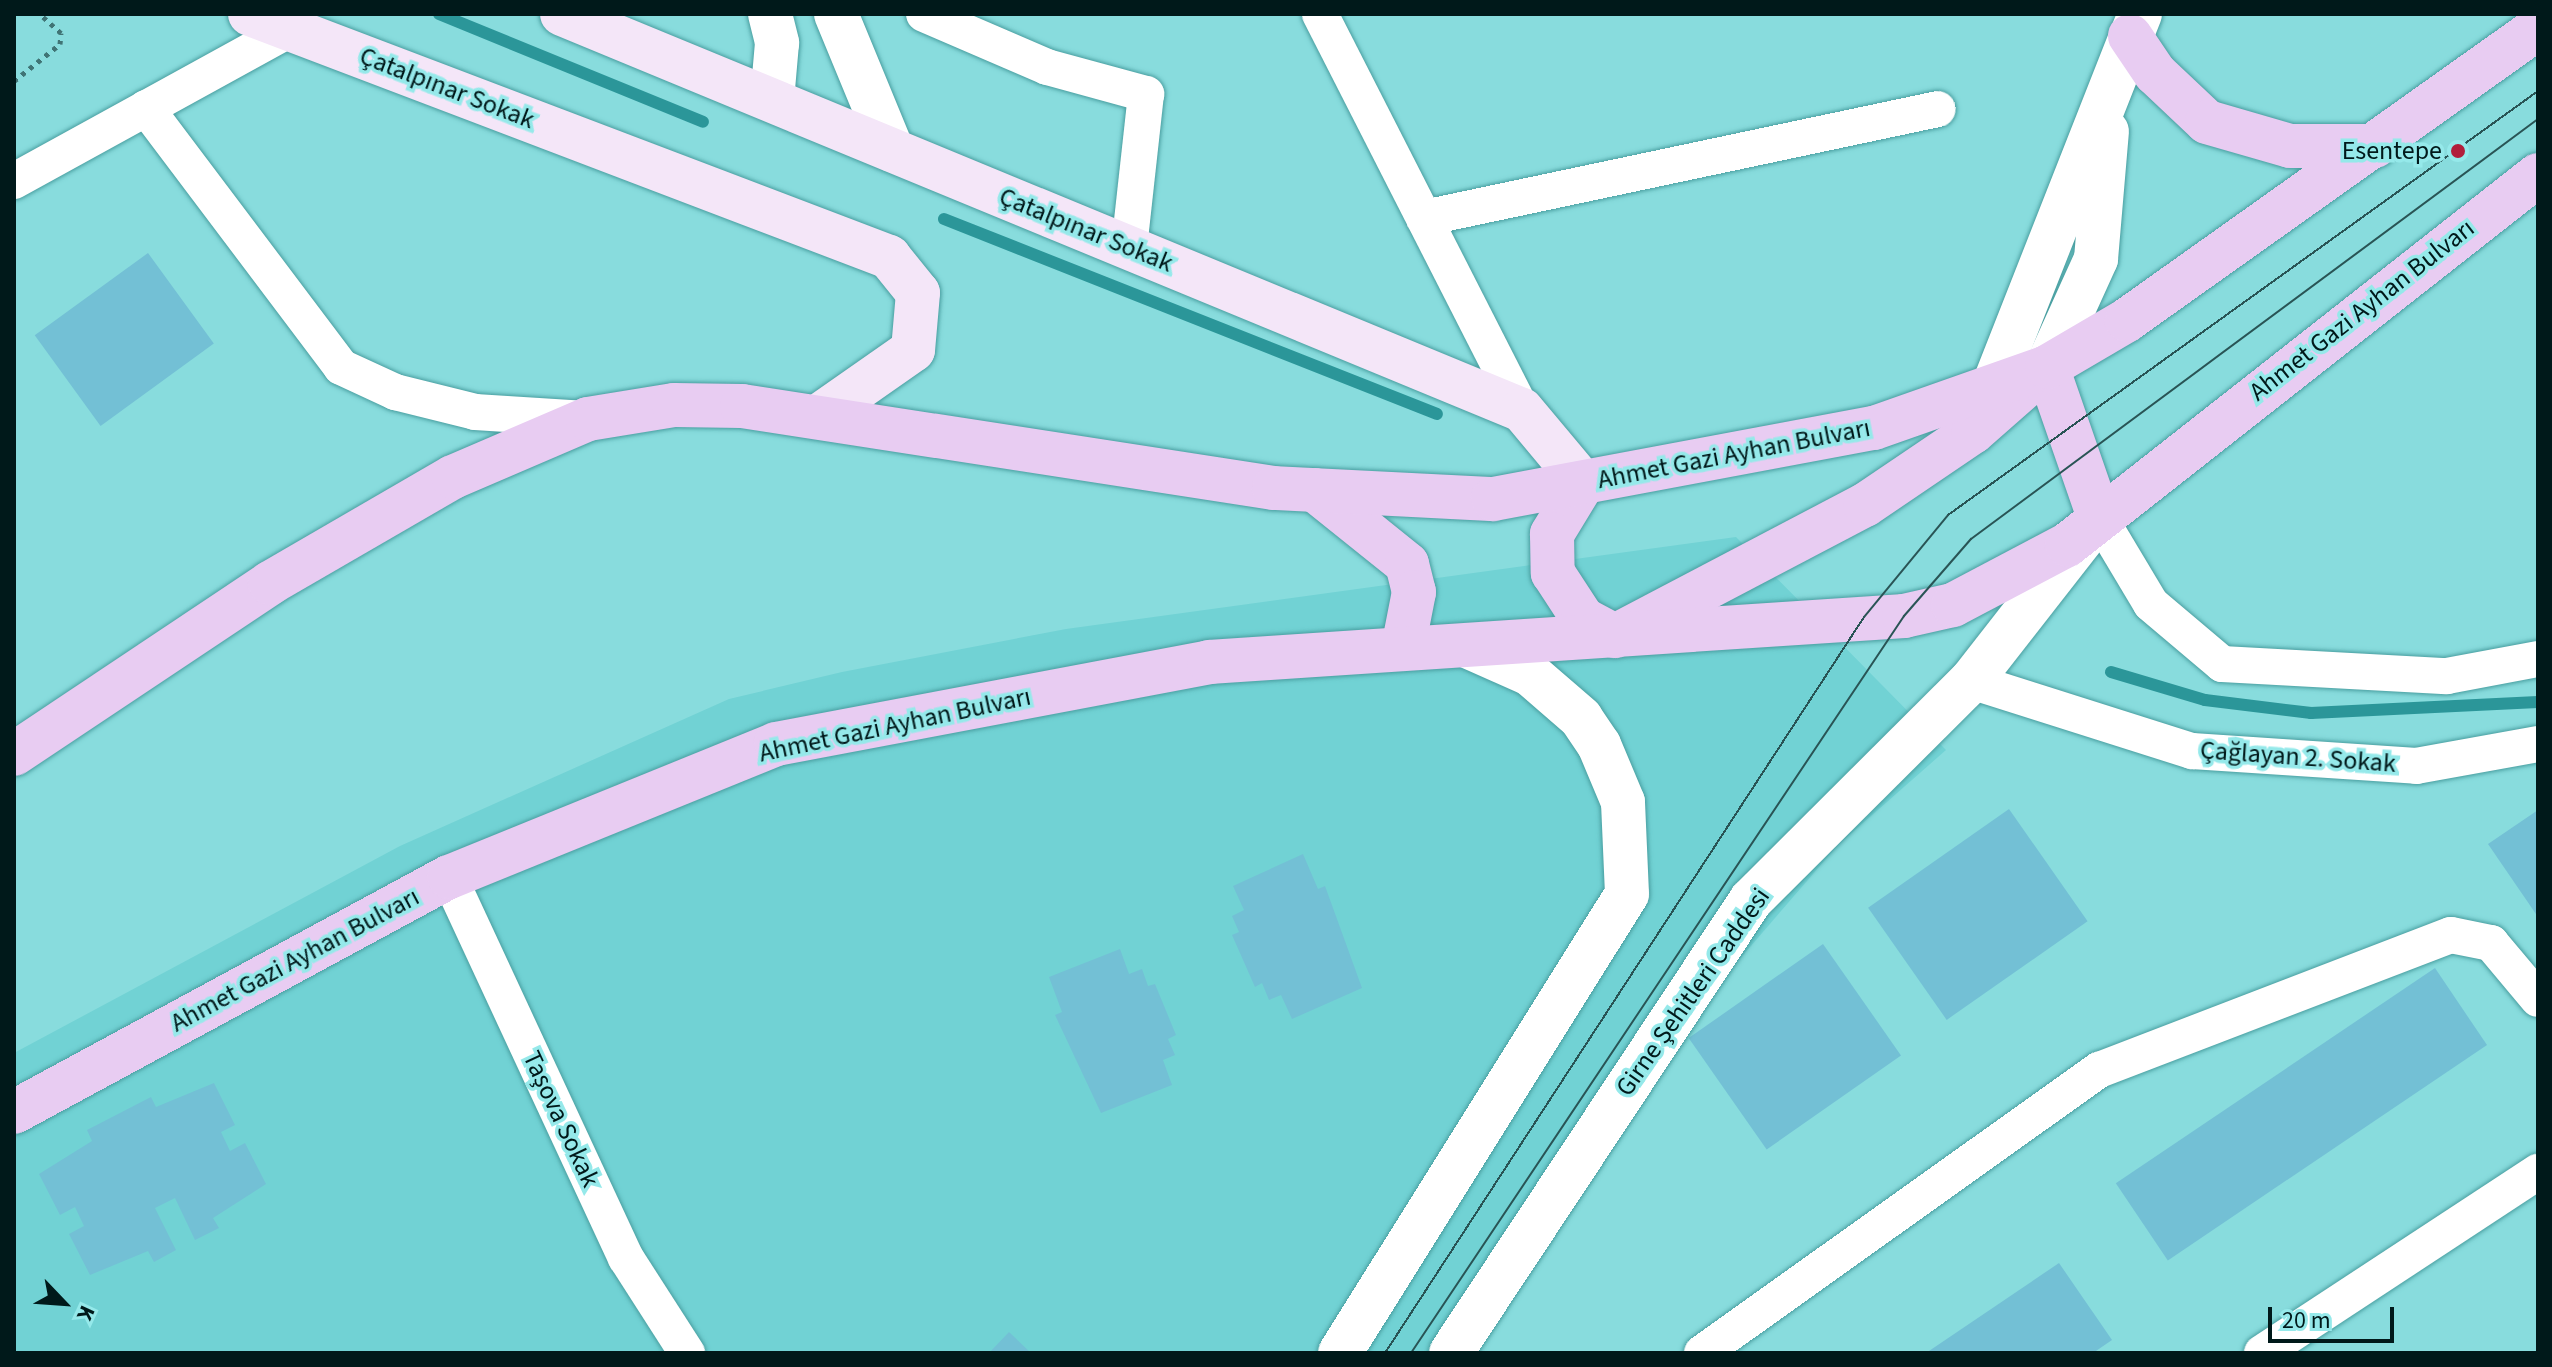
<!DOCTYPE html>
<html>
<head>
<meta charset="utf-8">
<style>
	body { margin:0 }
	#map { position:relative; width:2552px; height:1367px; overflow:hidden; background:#88dcdd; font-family:"Source Sans 3",sans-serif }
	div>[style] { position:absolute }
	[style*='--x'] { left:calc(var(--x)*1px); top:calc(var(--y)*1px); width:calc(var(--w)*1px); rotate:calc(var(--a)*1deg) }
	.built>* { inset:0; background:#71d2d4 }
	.stream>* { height:12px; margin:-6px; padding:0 6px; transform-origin:6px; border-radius:6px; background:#2b9699 }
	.building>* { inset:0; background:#73c0d5; transform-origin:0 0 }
	.path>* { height:5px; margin-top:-2.5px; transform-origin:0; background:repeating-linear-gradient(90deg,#407475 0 4px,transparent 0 10px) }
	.roads { filter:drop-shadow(0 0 2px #499ea0) drop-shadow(0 0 2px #499ea0) }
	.minor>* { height:36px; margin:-18px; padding:0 18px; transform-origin:18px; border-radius:18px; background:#fff }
	.tertiary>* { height:44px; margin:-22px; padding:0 22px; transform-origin:22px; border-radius:22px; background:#fff }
	.secondary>* { height:44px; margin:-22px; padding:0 22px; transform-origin:22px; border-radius:22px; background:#f4e6f8 }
	.primary>* { height:44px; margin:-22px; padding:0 22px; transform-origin:22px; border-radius:22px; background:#e8ccf2 }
	.tram>* { height:2px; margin:-1px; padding:0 1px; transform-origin:1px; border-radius:1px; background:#295455 }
	.dots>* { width:22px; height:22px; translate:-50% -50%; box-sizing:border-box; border:4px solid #95e9ea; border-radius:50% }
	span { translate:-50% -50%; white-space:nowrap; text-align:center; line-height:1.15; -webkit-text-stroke:7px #95e9ea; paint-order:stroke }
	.street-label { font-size:26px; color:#00191a }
	.poi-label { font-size:26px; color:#00191a }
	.right { translate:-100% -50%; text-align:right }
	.frame { position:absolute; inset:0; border:16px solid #00191a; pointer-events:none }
	.north { position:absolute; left:24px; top:1263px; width:80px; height:80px; -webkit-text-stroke:6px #95e9ea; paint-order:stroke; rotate:115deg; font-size:22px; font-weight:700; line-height:32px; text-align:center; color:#00191a }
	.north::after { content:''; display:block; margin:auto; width:28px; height:36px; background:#00191a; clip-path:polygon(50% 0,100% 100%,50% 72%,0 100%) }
	.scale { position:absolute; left:2268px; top:1307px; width:126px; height:36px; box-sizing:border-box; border:4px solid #00191a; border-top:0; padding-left:10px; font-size:24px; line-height:28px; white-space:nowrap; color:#00191a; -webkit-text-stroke:6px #95e9ea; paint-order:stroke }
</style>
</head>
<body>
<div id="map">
	<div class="built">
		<div style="clip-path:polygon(1736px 537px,1946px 750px,1838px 845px,1731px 969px,1476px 1353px,14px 1353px,14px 1053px,400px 846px,729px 699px,842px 672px,1066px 629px)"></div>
	</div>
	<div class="stream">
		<div style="--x:439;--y:14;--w:285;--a:22.2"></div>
		<div style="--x:944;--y:219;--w:530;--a:21.58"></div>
		<div style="--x:2111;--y:672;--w:98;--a:16.6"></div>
		<div style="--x:2205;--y:700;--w:107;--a:7"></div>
		<div style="--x:2311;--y:713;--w:227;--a:-2.8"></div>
	</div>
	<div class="building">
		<div style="left:148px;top:253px;width:112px;height:140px;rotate:54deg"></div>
		<div style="left:2009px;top:809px;width:137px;height:172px;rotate:55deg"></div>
		<div style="clip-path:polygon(2538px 810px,2538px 917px,2488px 844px)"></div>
		<div style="clip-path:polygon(1303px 854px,1318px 889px,1325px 886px,1362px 988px,1292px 1019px,1281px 995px,1269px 1000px,1262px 983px,1255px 987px,1232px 935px,1239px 932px,1232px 916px,1244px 910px,1233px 886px)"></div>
		<div style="left:1823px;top:944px;width:136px;height:164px;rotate:55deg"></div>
		<div style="clip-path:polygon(1120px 949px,1129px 974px,1142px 969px,1148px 986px,1155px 984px,1176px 1035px,1168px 1039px,1175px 1055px,1163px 1060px,1172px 1085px,1101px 1113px,1055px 1015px,1062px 1012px,1049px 977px)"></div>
		<div style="left:2435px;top:968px;width:93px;height:385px;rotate:56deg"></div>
		<div style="clip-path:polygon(214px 1083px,235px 1125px,221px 1132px,230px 1151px,245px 1143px,266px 1184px,213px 1218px,219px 1228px,195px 1240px,175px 1198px,155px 1208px,176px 1250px,154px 1262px,148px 1251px,90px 1275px,69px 1234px,84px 1226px,75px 1207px,60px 1215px,39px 1174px,92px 1141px,87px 1130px,151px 1097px,156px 1107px)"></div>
		<div style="clip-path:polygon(2059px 1263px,2112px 1340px,2093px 1353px,1926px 1353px)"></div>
		<div style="clip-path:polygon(1009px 1332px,1031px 1353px,989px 1353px)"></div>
	</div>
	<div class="path">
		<div style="--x:14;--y:81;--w:59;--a:-38.8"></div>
		<div style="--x:60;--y:44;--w:11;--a:-85"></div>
		<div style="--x:61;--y:33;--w:28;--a:-138"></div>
	</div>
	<div class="roads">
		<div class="minor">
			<div style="--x:924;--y:14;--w:134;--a:23.3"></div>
			<div style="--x:1047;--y:67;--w:103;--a:15.3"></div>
			<div style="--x:1146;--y:94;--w:155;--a:96.3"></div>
			<div style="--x:1320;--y:14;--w:445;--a:63"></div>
			<div style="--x:146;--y:108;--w:324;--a:53"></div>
			<div style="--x:341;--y:367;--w:60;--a:24.8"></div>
			<div style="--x:395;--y:392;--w:82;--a:14"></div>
			<div style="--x:475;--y:412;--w:111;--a:3.6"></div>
			<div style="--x:14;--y:181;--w:316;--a:-28.8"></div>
			<div style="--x:1424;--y:218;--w:525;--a:-11.97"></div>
			<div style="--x:2099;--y:517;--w:101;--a:59.1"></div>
			<div style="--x:2151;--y:604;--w:93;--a:40.2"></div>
			<div style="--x:2222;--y:664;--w:225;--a:3.1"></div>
			<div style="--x:2447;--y:676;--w:93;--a:-10.6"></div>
			<div style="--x:1971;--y:681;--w:232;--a:17.6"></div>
			<div style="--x:2192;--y:751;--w:225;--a:3.8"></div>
			<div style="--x:2416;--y:766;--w:124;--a:-10.2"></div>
			<div style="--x:449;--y:877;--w:420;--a:65.1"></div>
			<div style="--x:626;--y:1258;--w:113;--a:57.3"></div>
			<div style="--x:1702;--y:1353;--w:488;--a:-35.5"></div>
			<div style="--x:2099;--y:1070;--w:377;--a:-21"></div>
			<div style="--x:2451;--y:935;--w:41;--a:11.3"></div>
			<div style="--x:2491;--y:943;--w:73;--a:50"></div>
			<div style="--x:2262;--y:1353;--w:330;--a:-33.3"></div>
		</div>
		<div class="tertiary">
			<div style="--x:770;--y:14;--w:30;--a:76"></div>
			<div style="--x:777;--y:43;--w:57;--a:95"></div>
			<div style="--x:836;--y:14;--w:147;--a:67.6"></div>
			<div style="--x:2047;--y:367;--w:119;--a:-65.6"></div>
			<div style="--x:2096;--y:259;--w:128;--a:-85.1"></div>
			<div style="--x:1993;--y:387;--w:401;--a:-68.5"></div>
			<div style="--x:1340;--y:1353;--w:541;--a:-57.98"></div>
			<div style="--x:1627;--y:894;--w:92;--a:-92.5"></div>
			<div style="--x:1623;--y:802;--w:62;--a:-112.8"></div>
			<div style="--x:1599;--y:745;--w:32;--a:-124"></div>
			<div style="--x:1581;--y:718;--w:67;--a:-139.2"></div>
			<div style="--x:1530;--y:674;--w:67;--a:-156.1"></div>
			<div style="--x:1451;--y:1353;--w:543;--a:-56.49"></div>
			<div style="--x:1751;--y:900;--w:310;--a:-44.9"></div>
			<div style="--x:1971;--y:681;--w:192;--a:-52"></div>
		</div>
		<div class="secondary">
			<div style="--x:250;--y:14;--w:684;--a:20.82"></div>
			<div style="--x:889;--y:257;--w:46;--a:51.1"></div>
			<div style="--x:918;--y:293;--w:57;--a:95"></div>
			<div style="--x:913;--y:350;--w:110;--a:145"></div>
			<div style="--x:562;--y:14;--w:1038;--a:22.42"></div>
			<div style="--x:1522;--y:410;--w:95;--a:50.1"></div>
		</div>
		<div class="primary">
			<div style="--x:2130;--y:36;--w:45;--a:56"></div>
			<div style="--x:2155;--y:73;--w:71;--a:43.3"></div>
			<div style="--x:2207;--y:122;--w:86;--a:16.1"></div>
			<div style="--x:2290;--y:146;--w:85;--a:0"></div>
			<div style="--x:1583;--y:483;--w:60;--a:121.3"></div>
			<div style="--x:1552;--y:534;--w:39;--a:89"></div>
			<div style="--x:1553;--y:573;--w:55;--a:56.9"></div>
			<div style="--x:1583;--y:619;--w:36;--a:28"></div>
			<div style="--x:1615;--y:636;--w:282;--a:-27.7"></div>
			<div style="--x:1865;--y:505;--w:130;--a:-34.1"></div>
			<div style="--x:1973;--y:432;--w:98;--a:-41.3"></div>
			<div style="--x:2047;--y:367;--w:159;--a:70.9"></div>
			<div style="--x:1315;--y:490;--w:118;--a:38.8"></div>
			<div style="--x:1407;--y:564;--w:29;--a:76"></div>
			<div style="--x:1414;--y:592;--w:57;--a:101.1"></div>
			<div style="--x:14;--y:754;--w:308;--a:-33.7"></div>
			<div style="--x:270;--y:583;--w:211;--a:-30.1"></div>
			<div style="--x:453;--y:477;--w:147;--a:-23.2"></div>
			<div style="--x:588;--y:419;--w:87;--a:-9.2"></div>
			<div style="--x:674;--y:405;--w:68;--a:0.8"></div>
			<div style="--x:742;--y:406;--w:538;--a:8.76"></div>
			<div style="--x:1274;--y:488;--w:219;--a:2.9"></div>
			<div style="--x:1493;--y:499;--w:388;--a:-10.6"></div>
			<div style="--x:1874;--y:428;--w:183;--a:-19.4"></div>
			<div style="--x:2047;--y:367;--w:93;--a:-30.4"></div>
			<div style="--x:2127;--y:320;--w:504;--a:-35.39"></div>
			<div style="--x:14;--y:1112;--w:494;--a:-28.4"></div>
			<div style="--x:449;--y:877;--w:353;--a:-22.1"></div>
			<div style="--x:776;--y:744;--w:441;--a:-10.7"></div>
			<div style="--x:1209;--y:662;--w:697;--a:-3.79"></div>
			<div style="--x:1904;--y:616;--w:50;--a:-12.7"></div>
			<div style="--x:1953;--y:605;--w:129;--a:-27.8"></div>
			<div style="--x:2067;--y:545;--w:599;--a:-38.15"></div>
		</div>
	</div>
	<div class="tram">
		<div style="--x:1385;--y:1353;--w:878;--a:-56.94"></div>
		<div style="--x:1864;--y:617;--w:132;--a:-50.5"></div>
		<div style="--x:1948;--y:515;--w:727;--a:-35.7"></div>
		<div style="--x:1411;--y:1353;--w:887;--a:-56.22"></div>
		<div style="--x:1904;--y:616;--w:102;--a:-49"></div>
		<div style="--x:1971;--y:539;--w:706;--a:-36.53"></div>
	</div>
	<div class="dots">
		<div style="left:2458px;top:151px;background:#b11e3b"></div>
	</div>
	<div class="street-label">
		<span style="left:447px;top:88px;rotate:21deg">Çatalpınar Sokak</span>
		<span style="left:1086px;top:230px;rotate:22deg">Çatalpınar Sokak</span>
		<span style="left:2362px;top:310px;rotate:-38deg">Ahmet Gazi Ayhan Bulvarı</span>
		<span style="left:1734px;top:454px;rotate:-11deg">Ahmet Gazi Ayhan Bulvarı</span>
		<span style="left:895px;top:725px;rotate:-12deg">Ahmet Gazi Ayhan Bulvarı</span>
		<span style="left:2298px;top:757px;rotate:4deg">Çağlayan 2. Sokak</span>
		<span style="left:295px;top:960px;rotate:-28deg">Ahmet Gazi Ayhan Bulvarı</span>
		<span style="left:1693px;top:992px;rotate:-55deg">Girne Şehitleri Caddesi</span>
		<span style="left:561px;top:1119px;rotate:65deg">Taşova Sokak</span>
	</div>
	<div class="poi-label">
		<span class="right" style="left:2442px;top:151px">Esentepe</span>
	</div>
	<div class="frame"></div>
	<div class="north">K</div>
	<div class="scale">20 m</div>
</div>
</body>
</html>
